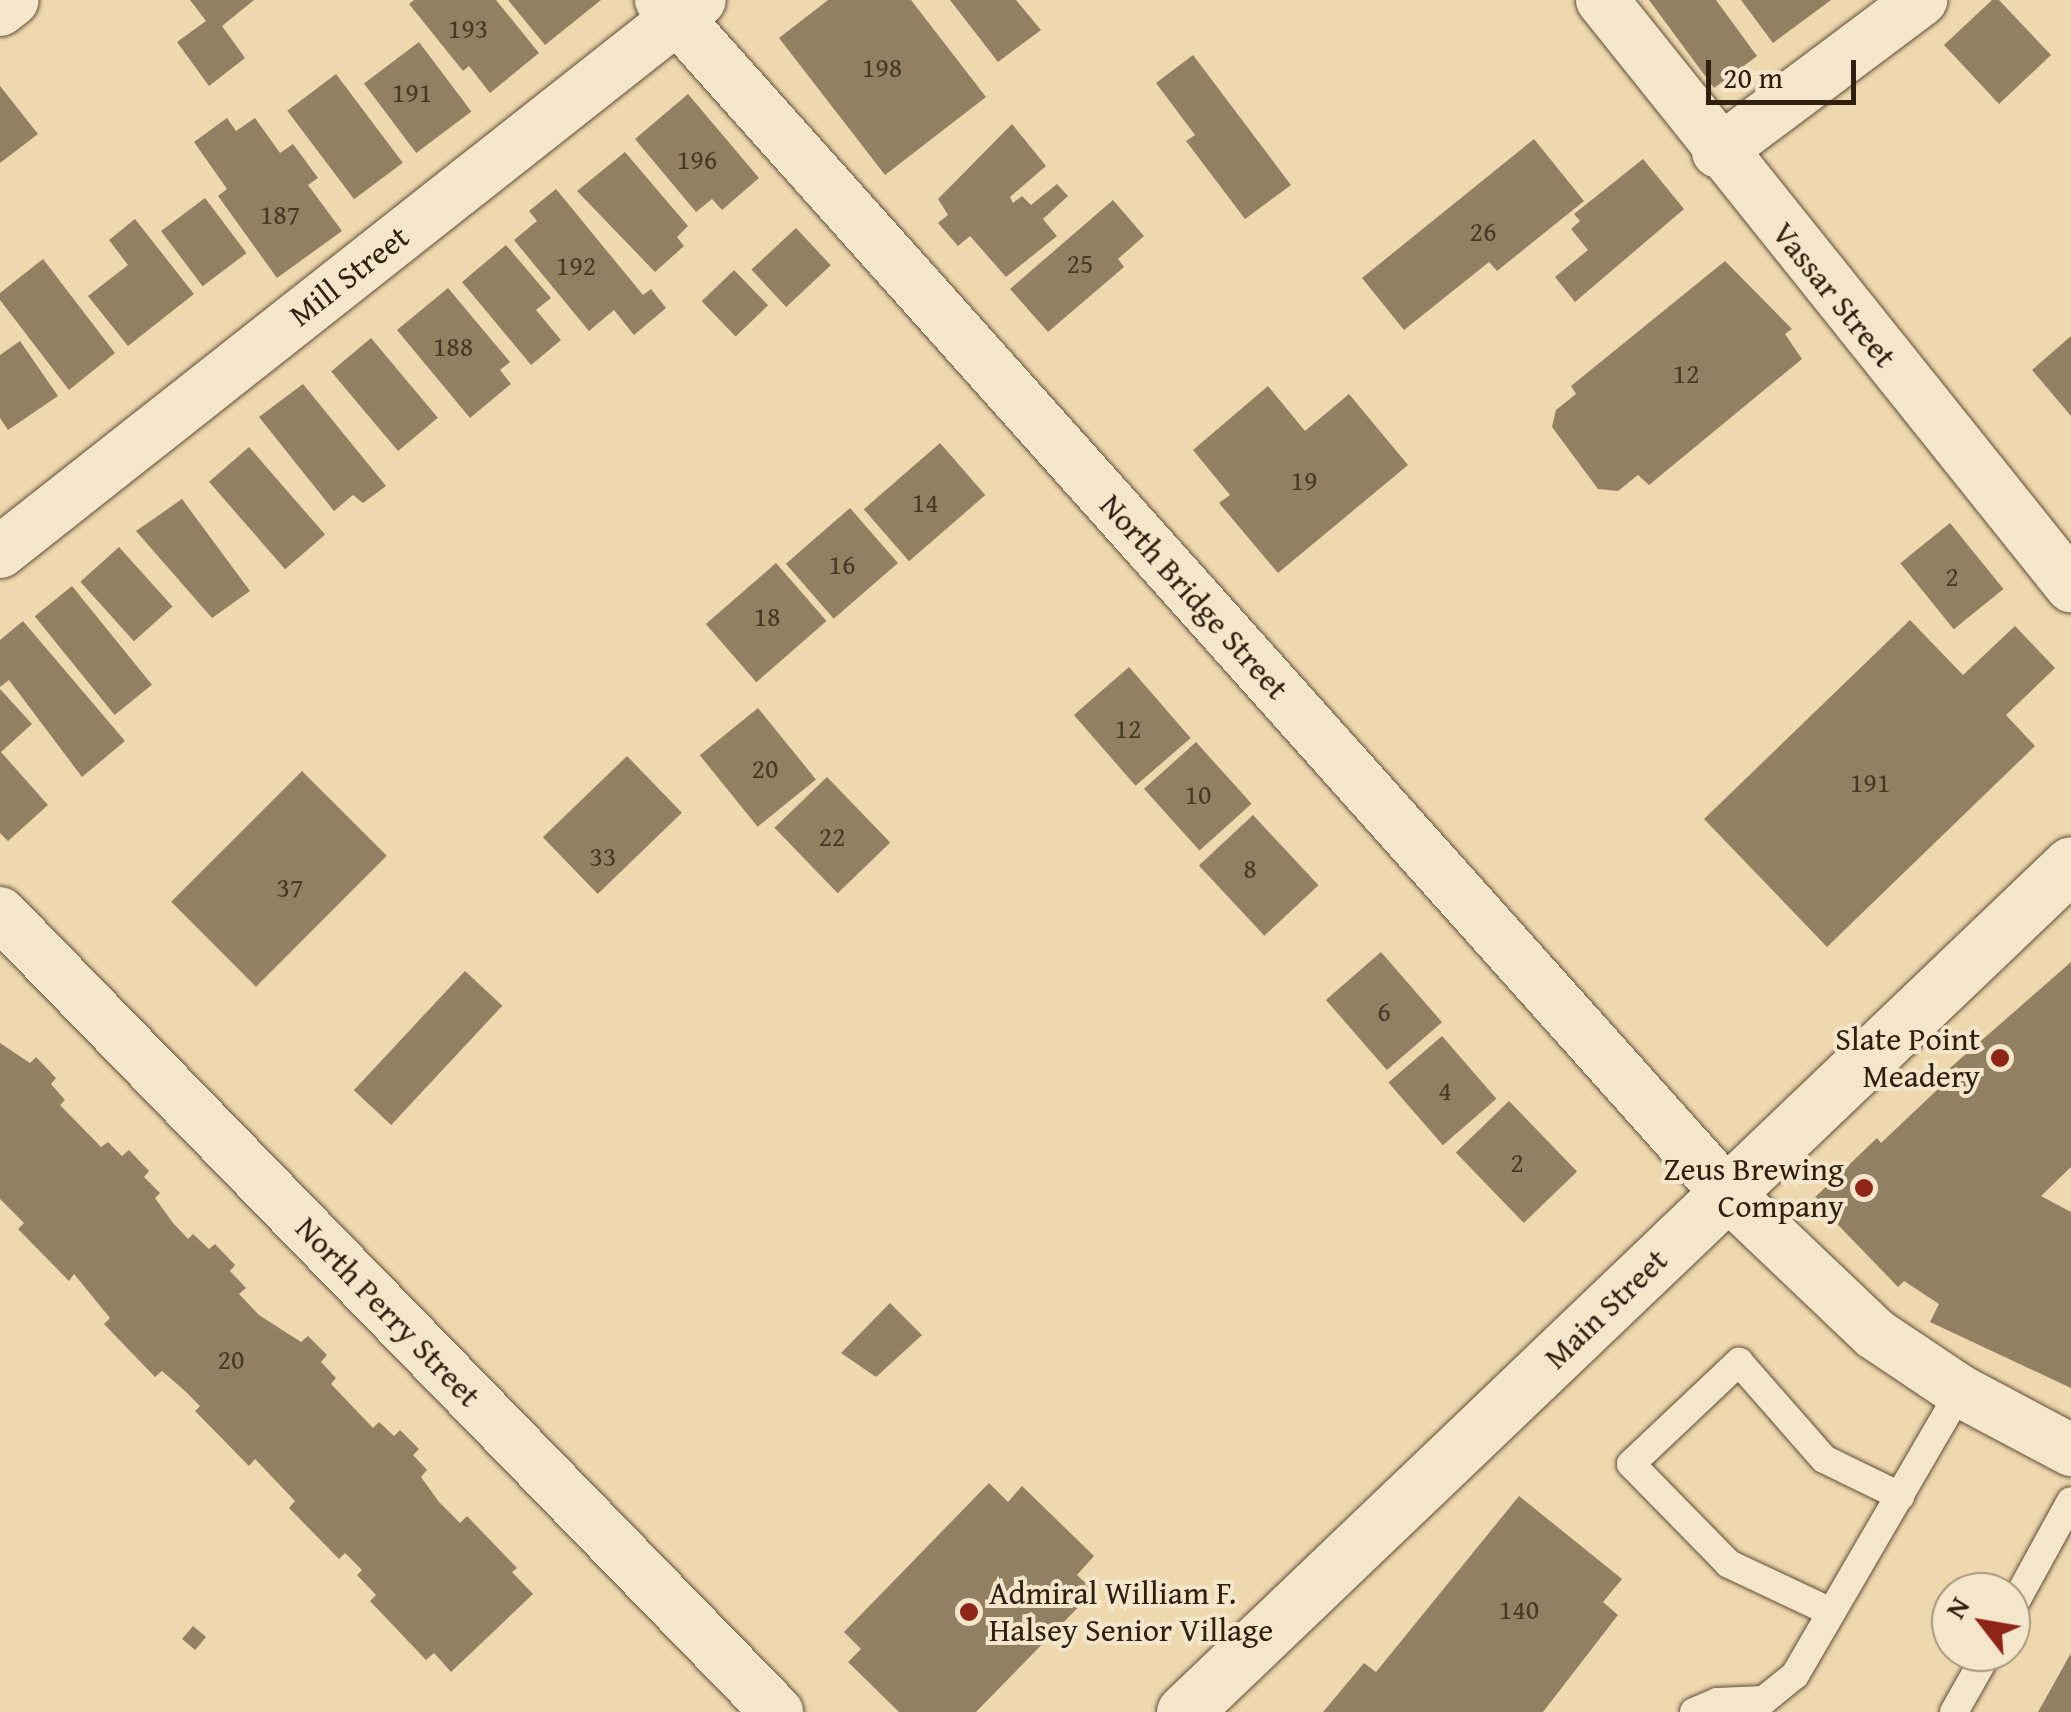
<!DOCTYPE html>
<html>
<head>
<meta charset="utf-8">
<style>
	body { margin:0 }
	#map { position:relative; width:2071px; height:1712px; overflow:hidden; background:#eed8ae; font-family:"Gentium Book Plus",serif }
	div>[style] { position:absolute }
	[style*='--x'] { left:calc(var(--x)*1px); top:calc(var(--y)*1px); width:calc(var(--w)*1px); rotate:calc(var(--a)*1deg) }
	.building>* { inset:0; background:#938062; transform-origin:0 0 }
	.roads { filter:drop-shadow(0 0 2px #604e38) drop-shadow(0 0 2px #604e38) }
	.lane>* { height:28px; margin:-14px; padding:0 14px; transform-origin:14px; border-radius:14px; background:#f4e6ca }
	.street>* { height:52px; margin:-26px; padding:0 26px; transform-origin:26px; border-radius:26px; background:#f4e6ca }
	.secondary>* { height:55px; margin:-27.5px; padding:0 27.5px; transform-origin:27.5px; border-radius:27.5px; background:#f4e6ca }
	.dots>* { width:28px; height:28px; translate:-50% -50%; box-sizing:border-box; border:5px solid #f4e6ca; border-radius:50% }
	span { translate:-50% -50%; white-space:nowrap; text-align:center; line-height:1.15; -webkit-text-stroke:8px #f4e6ca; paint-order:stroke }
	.number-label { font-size:28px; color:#493824 }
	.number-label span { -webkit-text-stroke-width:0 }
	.street-label { font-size:32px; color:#302010 }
	.poi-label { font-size:32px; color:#302010 }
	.right { translate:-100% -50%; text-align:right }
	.left { translate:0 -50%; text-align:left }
	.north { position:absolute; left:1931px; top:1572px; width:100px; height:100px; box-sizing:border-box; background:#f4e6ca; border:2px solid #a69780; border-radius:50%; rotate:301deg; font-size:28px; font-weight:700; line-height:40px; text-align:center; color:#302010 }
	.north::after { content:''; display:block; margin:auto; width:35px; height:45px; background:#8f2418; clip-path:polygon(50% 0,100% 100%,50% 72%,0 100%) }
	.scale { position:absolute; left:1706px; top:60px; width:150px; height:45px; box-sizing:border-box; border:5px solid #302010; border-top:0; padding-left:12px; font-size:30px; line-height:35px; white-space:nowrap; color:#302010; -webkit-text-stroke:8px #f4e6ca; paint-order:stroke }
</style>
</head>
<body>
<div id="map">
	<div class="building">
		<div style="clip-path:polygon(190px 0,254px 0,222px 26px,245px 58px,209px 86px,177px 42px,206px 21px)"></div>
		<div style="clip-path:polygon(414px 0,496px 0,539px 53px,490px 93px,469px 66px,463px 71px,409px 4px)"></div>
		<div style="clip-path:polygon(508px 0,601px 0,545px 45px)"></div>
		<div style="clip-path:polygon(828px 0,911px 0,986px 97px,885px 175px,779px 38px)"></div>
		<div style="clip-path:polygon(950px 0,1016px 0,1041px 30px,998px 62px)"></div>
		<div style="clip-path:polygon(1649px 0,1716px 0,1757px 56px,1714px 88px)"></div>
		<div style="clip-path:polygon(1741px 0,1831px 0,1773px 43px)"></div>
		<div style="clip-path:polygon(1992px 0,1999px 0,2051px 55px,1999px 104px,1944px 45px)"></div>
		<div style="left:419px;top:42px;width:87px;height:69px;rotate:53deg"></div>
		<div style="clip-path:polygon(1193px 55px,1291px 185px,1245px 219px,1186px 141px,1195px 135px,1156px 83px)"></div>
		<div style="left:336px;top:74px;width:111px;height:61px;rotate:53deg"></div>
		<div style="clip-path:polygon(0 86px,38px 134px,0 163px)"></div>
		<div style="clip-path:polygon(688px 94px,759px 178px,722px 210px,712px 199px,696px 212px,635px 139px)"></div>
		<div style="clip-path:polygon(227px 118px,236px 131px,255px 118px,280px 153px,293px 144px,318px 178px,308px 185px,342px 231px,277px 278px,218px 196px,227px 189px,194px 142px)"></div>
		<div style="clip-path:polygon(1012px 124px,1046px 166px,1010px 197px,1013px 203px,1022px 196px,1031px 205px,1057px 184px,1068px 196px,1043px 219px,1057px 236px,1006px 277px,970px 236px,958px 246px,938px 223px,948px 215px,938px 199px)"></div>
		<div style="clip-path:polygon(1534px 139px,1584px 201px,1497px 271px,1489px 262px,1404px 330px,1362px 278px)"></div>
		<div style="clip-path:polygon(625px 152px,688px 226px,677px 237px,684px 246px,655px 272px,577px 191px)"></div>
		<div style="clip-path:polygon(1643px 159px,1684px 209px,1575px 302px,1555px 277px,1588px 250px,1571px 229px,1580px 221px,1574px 214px)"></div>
		<div style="clip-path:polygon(556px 189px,643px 295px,651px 289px,666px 308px,634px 335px,614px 310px,589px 331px,514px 240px,537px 221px,529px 211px)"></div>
		<div style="left:205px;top:198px;width:69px;height:55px;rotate:53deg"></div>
		<div style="clip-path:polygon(1113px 200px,1144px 236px,1118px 259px,1124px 267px,1048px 332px,1010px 289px)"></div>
		<div style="clip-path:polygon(135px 219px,194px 294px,128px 346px,88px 296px,128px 265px,109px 240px)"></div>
		<div style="left:796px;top:228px;width:51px;height:61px;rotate:47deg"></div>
		<div style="clip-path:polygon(506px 245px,551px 298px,536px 310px,561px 340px,531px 365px,462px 282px)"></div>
		<div style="clip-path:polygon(43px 259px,115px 353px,69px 390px,0 300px,0 293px)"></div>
		<div style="clip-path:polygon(1725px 261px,1792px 329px,1785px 334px,1802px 359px,1649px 485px,1638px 475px,1618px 491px,1598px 489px,1552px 427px,1556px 410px,1576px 394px,1571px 386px)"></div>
		<div style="left:734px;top:270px;width:49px;height:45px;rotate:46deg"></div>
		<div style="clip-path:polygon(448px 288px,510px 362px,500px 370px,511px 384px,470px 418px,397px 330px)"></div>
		<div style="clip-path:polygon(2071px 336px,2071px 416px,2032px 370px)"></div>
		<div style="left:371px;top:338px;width:104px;height:52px;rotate:50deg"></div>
		<div style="clip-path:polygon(20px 341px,58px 396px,8px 430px,0 418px,0 355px)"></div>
		<div style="clip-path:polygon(303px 384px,386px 486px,363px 503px,353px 495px,334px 511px,259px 417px)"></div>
		<div style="clip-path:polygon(1268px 386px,1305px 431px,1349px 394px,1408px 465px,1278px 573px,1219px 503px,1230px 495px,1193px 450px)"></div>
		<div style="left:940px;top:443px;width:69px;height:101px;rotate:49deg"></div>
		<div style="left:249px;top:447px;width:116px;height:53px;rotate:49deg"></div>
		<div style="clip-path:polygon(182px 499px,250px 591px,212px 618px,136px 531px)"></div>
		<div style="left:850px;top:508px;width:73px;height:85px;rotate:49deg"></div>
		<div style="left:1950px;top:523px;width:85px;height:64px;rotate:51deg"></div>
		<div style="left:119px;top:547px;width:80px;height:52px;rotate:48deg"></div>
		<div style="left:776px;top:563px;width:77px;height:93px;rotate:49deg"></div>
		<div style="left:72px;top:586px;width:127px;height:48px;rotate:51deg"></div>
		<div style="clip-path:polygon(1910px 620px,1963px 675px,2015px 626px,2055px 668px,2006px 715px,2035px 746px,1827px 947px,1704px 819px)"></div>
		<div style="clip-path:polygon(23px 621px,125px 741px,82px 777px,9px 680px,0 687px,0 640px)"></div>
		<div style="left:1129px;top:667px;width:94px;height:73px;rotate:49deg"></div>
		<div style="clip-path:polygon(0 689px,32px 724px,1px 752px,48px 805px,8px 841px,0 833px)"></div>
		<div style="left:758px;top:708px;width:92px;height:75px;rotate:51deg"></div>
		<div style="left:1196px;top:742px;width:83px;height:70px;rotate:48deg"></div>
		<div style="left:627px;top:756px;width:79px;height:117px;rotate:46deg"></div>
		<div style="left:302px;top:771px;width:120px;height:185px;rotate:45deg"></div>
		<div style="left:827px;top:777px;width:91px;height:73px;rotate:46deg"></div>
		<div style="left:1253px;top:815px;width:96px;height:74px;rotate:47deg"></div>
		<div style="left:1381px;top:952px;width:93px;height:73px;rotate:49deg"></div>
		<div style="clip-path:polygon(2071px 962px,2071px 1167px,2041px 1196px,2071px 1212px,2071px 1388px,1930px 1322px,1939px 1304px,1904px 1281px,1898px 1287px,1813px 1199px,1877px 1138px,1881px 1143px,1955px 1073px,1950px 1068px)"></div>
		<div style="left:465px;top:971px;width:51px;height:163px;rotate:43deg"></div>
		<div style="left:1442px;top:1036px;width:83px;height:71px;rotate:49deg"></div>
		<div style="clip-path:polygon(0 1043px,30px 1063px,36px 1057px,56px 1078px,51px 1084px,65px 1100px,60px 1105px,101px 1147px,108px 1142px,122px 1156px,129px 1150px,149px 1171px,144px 1177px,160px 1193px,155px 1198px,173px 1223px,188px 1239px,193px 1234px,209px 1249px,215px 1244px,235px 1265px,230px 1271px,246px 1288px,239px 1294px,259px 1315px,301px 1342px,308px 1336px,327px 1355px,321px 1362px,336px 1378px,331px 1384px,373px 1428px,379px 1422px,394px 1436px,400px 1430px,419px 1449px,413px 1455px,427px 1470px,421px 1477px,439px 1502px,460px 1523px,467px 1516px,517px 1568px,512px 1572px,533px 1594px,451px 1672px,434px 1653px,426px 1660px,370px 1601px,376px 1595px,357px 1575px,362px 1570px,345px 1553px,339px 1559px,289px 1508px,295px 1501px,255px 1459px,249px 1466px,195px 1411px,200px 1406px,185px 1391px,162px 1371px,155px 1377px,104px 1324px,110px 1318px,74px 1274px,69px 1281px,18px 1229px,24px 1223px,0 1199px)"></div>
		<div style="left:1509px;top:1101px;width:98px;height:74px;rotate:46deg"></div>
		<div style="clip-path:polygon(890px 1303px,922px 1335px,876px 1377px,841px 1353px)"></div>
		<div style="clip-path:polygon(989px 1483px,1008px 1502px,1022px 1486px,1094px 1556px,1077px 1575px,1094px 1591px,976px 1712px,899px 1712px,848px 1662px,861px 1649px,844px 1632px)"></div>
		<div style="clip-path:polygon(1519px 1496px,1622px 1579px,1603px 1602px,1618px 1615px,1543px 1712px,1323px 1712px,1364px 1663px,1376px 1672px)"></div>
		<div style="left:193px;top:1626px;width:17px;height:17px;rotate:40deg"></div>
		<div style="clip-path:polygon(2071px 1653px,2071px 1712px,2038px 1712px)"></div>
	</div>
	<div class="roads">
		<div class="lane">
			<div style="--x:2011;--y:1610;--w:124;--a:-61.2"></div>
			<div style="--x:1831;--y:1612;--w:113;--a:-154.8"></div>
			<div style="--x:1729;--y:1564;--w:140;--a:-134.4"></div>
			<div style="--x:1631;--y:1464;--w:149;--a:-43.4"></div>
			<div style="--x:1739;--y:1362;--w:129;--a:48.8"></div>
			<div style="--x:1824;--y:1459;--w:85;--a:26"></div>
			<div style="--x:1694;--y:1712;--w:25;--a:-23"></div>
			<div style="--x:1717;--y:1702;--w:47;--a:-2.4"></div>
			<div style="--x:1764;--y:1700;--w:40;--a:-39"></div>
			<div style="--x:1795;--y:1675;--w:328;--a:-59.8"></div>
			<div style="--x:1954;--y:1712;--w:69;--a:-60.5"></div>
		</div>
		<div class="street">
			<div style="--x:661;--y:0;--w:1600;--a:48.22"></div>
			<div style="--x:1727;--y:1193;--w:204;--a:43.6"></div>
			<div style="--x:1875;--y:1334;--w:102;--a:33.8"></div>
			<div style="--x:1960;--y:1391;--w:126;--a:28"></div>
			<div style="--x:1602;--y:0;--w:751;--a:51.33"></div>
			<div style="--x:0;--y:10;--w:16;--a:-38"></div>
			<div style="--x:1718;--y:152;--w:254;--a:-36.8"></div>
			<div style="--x:0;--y:552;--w:891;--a:-38.26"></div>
			<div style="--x:0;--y:913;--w:1115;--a:45.8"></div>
		</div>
		<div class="secondary">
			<div style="--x:1184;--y:1712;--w:1227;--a:-43.71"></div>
		</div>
	</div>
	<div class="dots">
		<div style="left:2000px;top:1058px;background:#8f2418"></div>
		<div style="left:1864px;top:1188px;background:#8f2418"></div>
		<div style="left:969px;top:1612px;background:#8f2418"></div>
	</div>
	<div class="number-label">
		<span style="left:468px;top:28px">193</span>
		<span style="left:882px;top:67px">198</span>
		<span style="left:412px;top:92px">191</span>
		<span style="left:697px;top:159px">196</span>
		<span style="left:280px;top:214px">187</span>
		<span style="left:1483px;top:231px">26</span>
		<span style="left:1080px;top:263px">25</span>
		<span style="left:576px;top:265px">192</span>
		<span style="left:453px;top:346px">188</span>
		<span style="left:1686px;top:373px">12</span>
		<span style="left:1304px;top:480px">19</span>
		<span style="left:925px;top:502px">14</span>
		<span style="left:842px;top:564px">16</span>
		<span style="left:1952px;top:576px">2</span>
		<span style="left:767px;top:616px">18</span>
		<span style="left:1128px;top:728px">12</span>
		<span style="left:765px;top:768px">20</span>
		<span style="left:1870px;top:782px">191</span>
		<span style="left:1198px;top:794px">10</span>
		<span style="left:832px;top:836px">22</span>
		<span style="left:603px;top:856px">33</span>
		<span style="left:1250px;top:868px">8</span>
		<span style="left:290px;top:887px">37</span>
		<span style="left:1384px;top:1011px">6</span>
		<span style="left:1445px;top:1090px">4</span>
		<span style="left:1517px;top:1162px">2</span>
		<span style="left:231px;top:1359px">20</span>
		<span style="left:1519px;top:1609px">140</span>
	</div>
	<div class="street-label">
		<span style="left:349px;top:276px;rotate:-38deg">Mill Street</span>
		<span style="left:1834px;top:295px;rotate:51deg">Vassar Street</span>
		<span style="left:1194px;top:597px;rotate:48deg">North Bridge Street</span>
		<span style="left:1606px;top:1309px;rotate:-44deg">Main Street</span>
		<span style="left:388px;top:1312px;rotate:46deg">North Perry Street</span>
	</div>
	<div class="poi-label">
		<span class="right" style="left:1980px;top:1058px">Slate Point<br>Meadery</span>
		<span class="right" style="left:1844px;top:1188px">Zeus Brewing<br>Company</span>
		<span class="left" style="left:989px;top:1612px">Admiral William F.<br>Halsey Senior Village</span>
	</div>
	<div class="north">N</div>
	<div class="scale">20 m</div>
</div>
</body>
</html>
